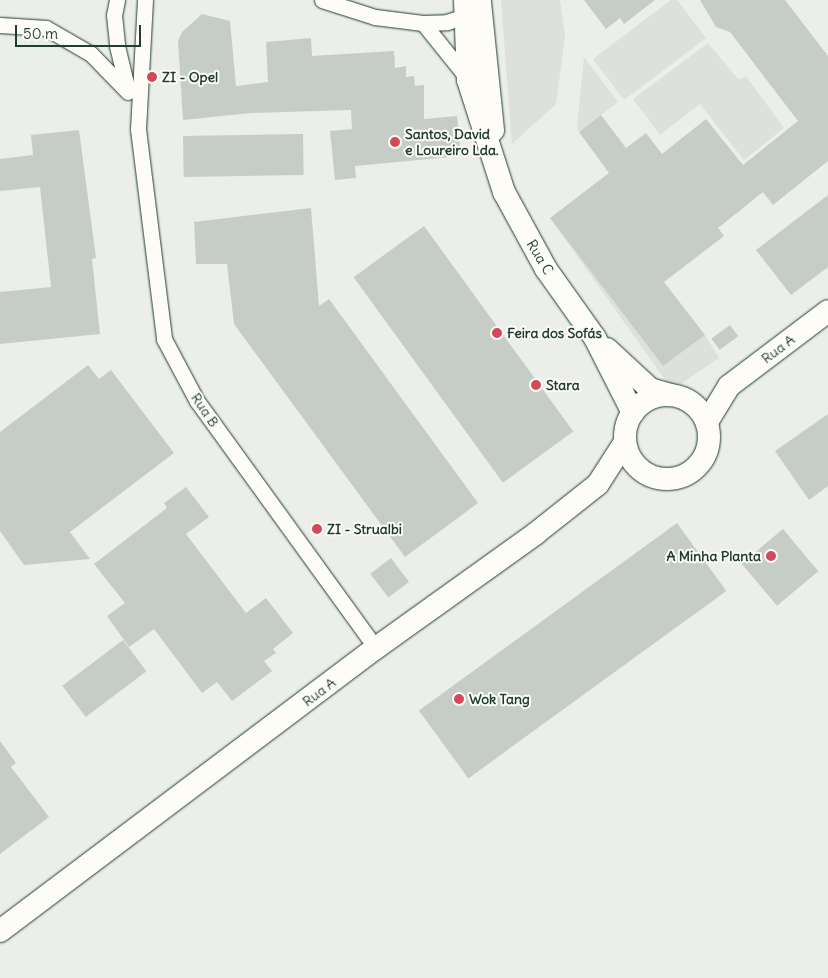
<!DOCTYPE html>
<html>
<head>
<meta charset="utf-8">
<style>
	body { margin:0 }
	#map { position:relative; width:828px; height:978px; overflow:hidden; background:#fdfcf7; font-family:Delius,sans-serif }
	div>[style] { position:absolute }
	[style*='--x'] { left:calc(var(--x)*1px); top:calc(var(--y)*1px); width:calc(var(--w)*1px); rotate:calc(var(--a)*1deg) }
	.built>* { inset:0; background:#eceee9; transform-origin:0 0 }
	.green>* { inset:0; background:#dde0db }
	.building>* { inset:0; background:#c6cdc7; transform-origin:0 0 }
	.roads { filter:drop-shadow(0 0 1px #1f3d34) drop-shadow(0 0 1px #1f3d34) }
	.street>* { height:15px; margin:-7.5px; padding:0 7.5px; transform-origin:7.5px; border-radius:7.5px; background:#fdfcf7 }
	.secondary>* { height:22px; margin:-11px; padding:0 11px; transform-origin:11px; border-radius:11px; background:#fdfcf7 }
	.secondary>.ring { margin:-11px; padding:0; box-sizing:content-box; background:none; border:22px solid #fdfcf7; border-radius:50% }
	.dots>* { width:14px; height:14px; translate:-50% -50%; box-sizing:border-box; border:2px solid #fdfcf7; border-radius:50% }
	span { translate:-50% -50%; white-space:nowrap; text-align:center; line-height:1.15; -webkit-text-stroke:4px #fdfcf7; paint-order:stroke }
	.poi-label { font-size:14px; color:#1f3d34; font-weight:700 }
	.left { translate:0 -50%; text-align:left }
	.right { translate:-100% -50%; text-align:right }
	.street-label { font-size:14px; color:#1f3d34 }
	.scale { position:absolute; left:15px; top:25px; width:126px; height:22px; box-sizing:border-box; border:2px solid #1f3d34; border-top:0; padding-left:6px; font-size:15px; line-height:18px; white-space:nowrap; color:#1f3d34; -webkit-text-stroke:4px #fdfcf7; paint-order:stroke }
</style>
</head>
<body>
<div id="map">
	<div class="built">
		<div style="left:0;top:0;width:828px;height:978px"></div>
	</div>
	<div class="green">
		<div style="clip-path:polygon(501px 0,560px 0,565px 36px,556px 104px,512px 144px)"></div>
		<div style="clip-path:polygon(671px 0,677px 0,706px 38px,624px 100px,593px 59px)"></div>
		<div style="clip-path:polygon(708px 43px,739px 80px,746px 76px,784px 128px,744px 160px,700px 104px,660px 135px,633px 99px)"></div>
		<div style="clip-path:polygon(584px 57px,618px 102px,579px 132px,577px 127px)"></div>
		<div style="clip-path:polygon(550px 218px,663px 366px,705px 335px,719px 358px,679px 385px,668px 384px)"></div>
	</div>
	<div class="building">
		<div style="clip-path:polygon(584px 0,655px 0,624px 24px,620px 18px,606px 29px)"></div>
		<div style="clip-path:polygon(700px 0,785px 0,828px 56px,828px 161px,773px 205px,763px 192px,718px 228px,724px 236px,664px 282px,705px 335px,663px 366px,550px 218px,609px 173px,579px 132px,601px 115px,626px 148px,646px 133px,662px 154px,706px 119px,743px 165px,798px 121px,730px 32px,716px 27px)"></div>
		<div style="clip-path:polygon(202px 14px,230px 21px,236px 86px,268px 82px,266px 42px,311px 38px,312px 56px,394px 51px,395px 68px,406px 66px,406px 77px,414px 76px,415px 86px,424px 85px,424px 119px,457px 116px,461px 156px,355px 166px,356px 178px,335px 180px,330px 131px,352px 129px,351px 110px,251px 113px,183px 120px,178px 41px,182px 32px)"></div>
		<div style="clip-path:polygon(79px 130px,96px 258px,92px 259px,100px 334px,0 344px,0 292px,51px 287px,40px 187px,0 191px,0 159px,33px 155px,31px 135px)"></div>
		<div style="left:303px;top:134px;width:41px;height:120px;rotate:89deg"></div>
		<div style="clip-path:polygon(828px 195px,828px 267px,791px 295px,756px 250px)"></div>
		<div style="clip-path:polygon(311px 208px,319px 306px,329px 299px,478px 503px,405px 557px,234px 324px,227px 264px,196px 264px,194px 222px)"></div>
		<div style="left:424px;top:226px;width:254px;height:87px;rotate:54deg"></div>
		<div style="left:730px;top:325px;width:14px;height:23px;rotate:54deg"></div>
		<div style="clip-path:polygon(88px 365px,99px 379px,111px 370px,174px 453px,70px 532px,90px 559px,24px 565px,0 531px,0 432px)"></div>
		<div style="clip-path:polygon(828px 414px,828px 486px,809px 500px,775px 451px)"></div>
		<div style="clip-path:polygon(186px 487px,209px 517px,186px 534px,246px 613px,266px 598px,293px 633px,273px 649px,276px 653px,264px 661px,272px 671px,232px 701px,217px 682px,202px 693px,154px 629px,129px 647px,107px 616px,125px 603px,94px 564px,167px 508px,164px 503px)"></div>
		<div style="left:677px;top:523px;width:84px;height:319px;rotate:54deg"></div>
		<div style="left:783px;top:529px;width:55px;height:54px;rotate:50deg"></div>
		<div style="left:391px;top:558px;width:30px;height:26px;rotate:53deg"></div>
		<div style="left:123px;top:640px;width:39px;height:76px;rotate:53deg"></div>
		<div style="clip-path:polygon(0 741px,16px 763px,11px 767px,49px 817px,0 854px)"></div>
	</div>
	<div class="roads">
		<div class="street">
			<div style="--x:117;--y:0;--w:15;--a:101"></div>
			<div style="--x:114;--y:15;--w:31;--a:84"></div>
			<div style="--x:117;--y:46;--w:46;--a:76.3"></div>
			<div style="--x:145;--y:0;--w:129;--a:93.1"></div>
			<div style="--x:138;--y:129;--w:212;--a:82.9"></div>
			<div style="--x:164;--y:339;--w:70;--a:62"></div>
			<div style="--x:197;--y:401;--w:305;--a:54.1"></div>
			<div style="--x:322;--y:0;--w:56;--a:17.8"></div>
			<div style="--x:375;--y:17;--w:48;--a:7.1"></div>
			<div style="--x:423;--y:23;--w:72;--a:51.2"></div>
			<div style="--x:423;--y:23;--w:24;--a:-2"></div>
			<div style="--x:447;--y:22;--w:26;--a:-18"></div>
			<div style="--x:0;--y:25;--w:46;--a:3.7"></div>
			<div style="--x:46;--y:28;--w:52;--a:30"></div>
			<div style="--x:91;--y:54;--w:53;--a:45.8"></div>
		</div>
		<div class="secondary">
			<div style="--x:465;--y:0;--w:80;--a:87.9"></div>
			<div style="--x:468;--y:80;--w:118;--a:72.2"></div>
			<div style="--x:504;--y:192;--w:88;--a:61.4"></div>
			<div style="--x:546;--y:269;--w:85;--a:54.6"></div>
			<div style="--x:595;--y:338;--w:84;--a:63.1"></div>
			<div style="--x:480;--y:2;--w:129;--a:84.2"></div>
			<div style="--x:607;--y:349;--w:59;--a:42.9"></div>
			<div style="--x:650;--y:389;--w:22;--a:16"></div>
			<div class="ring" style="left:625px;top:395px;width:62px;height:62px"></div>
			<div style="--x:707;--y:422;--w:42;--a:-58.6"></div>
			<div style="--x:729;--y:386;--w:124;--a:-37.1"></div>
			<div style="--x:0;--y:931;--w:471;--a:-37"></div>
			<div style="--x:376;--y:648;--w:196;--a:-35.6"></div>
			<div style="--x:535;--y:534;--w:80;--a:-38.4"></div>
			<div style="--x:598;--y:484;--w:50;--a:-57.3"></div>
		</div>
	</div>
	<div class="dots">
		<div style="left:152px;top:77px;background:#d1495b"></div>
		<div style="left:395px;top:142px;background:#d1495b"></div>
		<div style="left:497px;top:333px;background:#d1495b"></div>
		<div style="left:536px;top:385px;background:#d1495b"></div>
		<div style="left:317px;top:529px;background:#d1495b"></div>
		<div style="left:771px;top:556px;background:#d1495b"></div>
		<div style="left:459px;top:699px;background:#d1495b"></div>
	</div>
	<div class="poi-label">
		<span class="left" style="left:162px;top:77px">ZI - Opel</span>
		<span class="left" style="left:405px;top:142px">Santos, David<br>e Loureiro Lda.</span>
		<span class="left" style="left:507px;top:333px">Feira dos Sofás</span>
		<span class="left" style="left:546px;top:385px">Stara</span>
		<span class="left" style="left:327px;top:529px">ZI - Strualbi</span>
		<span class="right" style="left:761px;top:556px">A Minha Planta</span>
		<span class="left" style="left:469px;top:699px">Wok Tang</span>
	</div>
	<div class="street-label">
		<span style="left:540px;top:257px;rotate:59deg">Rua C</span>
		<span style="left:778px;top:349px;rotate:-37deg">Rua A</span>
		<span style="left:205px;top:410px;rotate:56deg">Rua B</span>
		<span style="left:319px;top:692px;rotate:-37deg">Rua A</span>
	</div>
	<div class="scale">50 m</div>
</div>
</body>
</html>
